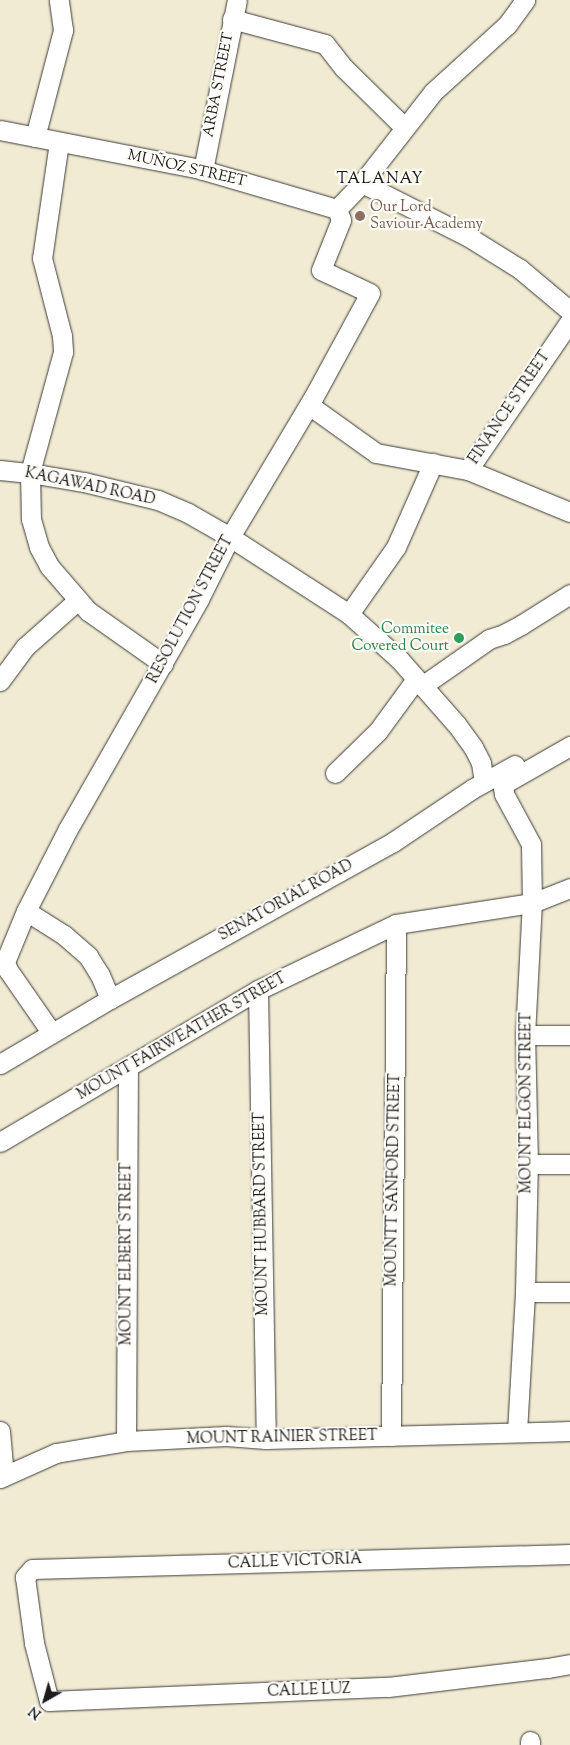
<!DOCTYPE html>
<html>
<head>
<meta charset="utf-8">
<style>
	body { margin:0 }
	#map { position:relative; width:570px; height:1745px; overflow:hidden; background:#f1ebd3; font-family:"Sorts Mill Goudy",serif }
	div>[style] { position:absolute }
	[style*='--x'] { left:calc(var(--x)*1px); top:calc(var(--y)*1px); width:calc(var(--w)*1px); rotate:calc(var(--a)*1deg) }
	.roads { filter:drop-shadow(0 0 1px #3c3b37) drop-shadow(0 0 1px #3c3b37) }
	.minor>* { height:19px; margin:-9.5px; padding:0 9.5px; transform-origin:9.5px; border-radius:9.5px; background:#fff }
	.dots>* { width:14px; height:14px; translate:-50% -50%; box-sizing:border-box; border:2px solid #fdfcf7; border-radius:50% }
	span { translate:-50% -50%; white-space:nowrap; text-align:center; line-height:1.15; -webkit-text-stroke:4.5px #fdfcf7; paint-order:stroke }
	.street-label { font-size:15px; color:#1c1c1c }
	.education-label { font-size:15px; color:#785e54 }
	.left { translate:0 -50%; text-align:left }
	.leisure-label { font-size:15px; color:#27864d }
	.right { translate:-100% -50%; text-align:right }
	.neighbourhood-label { font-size:16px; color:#1c1c1c; letter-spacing:1px }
	.north { position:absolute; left:20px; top:1675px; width:50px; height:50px; -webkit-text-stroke:4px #fdfcf7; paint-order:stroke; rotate:218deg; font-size:14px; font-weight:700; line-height:20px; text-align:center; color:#1c1c1c }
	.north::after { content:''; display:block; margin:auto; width:18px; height:22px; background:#1c1c1c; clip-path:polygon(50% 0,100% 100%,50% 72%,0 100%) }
</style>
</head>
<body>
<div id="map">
	<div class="roads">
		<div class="minor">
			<div style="--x:232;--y:19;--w:96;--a:15"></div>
			<div style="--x:325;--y:44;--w:31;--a:52"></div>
			<div style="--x:344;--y:68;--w:84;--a:44.5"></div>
			<div style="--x:0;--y:130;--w:200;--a:11"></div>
			<div style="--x:196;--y:168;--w:147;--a:16.2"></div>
			<div style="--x:337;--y:209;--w:36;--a:-46"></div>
			<div style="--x:362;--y:183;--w:115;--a:-52"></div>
			<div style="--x:433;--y:92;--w:100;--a:-42.2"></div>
			<div style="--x:507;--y:25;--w:31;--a:-54"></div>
			<div style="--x:35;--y:137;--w:111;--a:-75.3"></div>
			<div style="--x:63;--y:30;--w:30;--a:-98"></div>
			<div style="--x:59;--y:142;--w:117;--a:98.3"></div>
			<div style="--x:42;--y:258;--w:81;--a:75.6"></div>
			<div style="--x:62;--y:336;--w:16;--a:86"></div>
			<div style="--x:63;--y:352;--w:125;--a:105.3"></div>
			<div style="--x:30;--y:473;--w:46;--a:88.8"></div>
			<div style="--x:31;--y:519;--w:29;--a:74"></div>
			<div style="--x:39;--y:547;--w:21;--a:62"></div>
			<div style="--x:49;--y:566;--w:60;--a:49.1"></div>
			<div style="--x:88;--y:611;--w:92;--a:35.2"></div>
			<div style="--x:203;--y:170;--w:173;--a:-78.7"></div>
			<div style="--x:362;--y:183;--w:118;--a:26.8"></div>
			<div style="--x:467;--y:236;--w:62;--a:31.9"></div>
			<div style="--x:520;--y:269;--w:65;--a:40"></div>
			<div style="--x:309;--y:405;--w:82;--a:35.6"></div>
			<div style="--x:376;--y:453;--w:94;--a:10.5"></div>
			<div style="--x:468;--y:470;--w:110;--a:22.4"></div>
			<div style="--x:0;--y:470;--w:30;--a:6"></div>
			<div style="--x:30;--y:473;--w:55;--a:9.5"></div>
			<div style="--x:84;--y:482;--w:76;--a:13.7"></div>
			<div style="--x:158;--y:500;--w:33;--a:23"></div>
			<div style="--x:188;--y:513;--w:48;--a:29.7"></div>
			<div style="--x:230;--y:537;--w:142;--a:32.9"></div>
			<div style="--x:349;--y:614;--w:67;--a:42"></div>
			<div style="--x:399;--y:659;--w:88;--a:48.7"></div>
			<div style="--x:457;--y:725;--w:27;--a:54"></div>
			<div style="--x:473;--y:747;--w:18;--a:63"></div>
			<div style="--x:481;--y:763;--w:19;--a:81"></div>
			<div style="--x:468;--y:470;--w:181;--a:-55.6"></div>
			<div style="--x:349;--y:614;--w:82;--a:-55"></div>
			<div style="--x:396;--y:547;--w:92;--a:-66.2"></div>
			<div style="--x:0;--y:681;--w:42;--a:-53.7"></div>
			<div style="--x:25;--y:647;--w:71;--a:-41.6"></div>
			<div style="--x:422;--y:686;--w:82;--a:-35"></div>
			<div style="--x:489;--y:639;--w:16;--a:-18"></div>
			<div style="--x:504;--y:634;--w:19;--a:-28"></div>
			<div style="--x:521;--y:625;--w:58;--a:-32.3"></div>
			<div style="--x:335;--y:773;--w:60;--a:-44.3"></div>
			<div style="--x:378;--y:731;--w:64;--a:-53.8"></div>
			<div style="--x:26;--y:911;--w:45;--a:32.3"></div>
			<div style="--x:64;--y:935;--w:32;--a:41"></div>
			<div style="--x:88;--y:956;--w:22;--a:58"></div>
			<div style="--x:100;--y:975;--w:26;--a:67"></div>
			<div style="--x:258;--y:990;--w:449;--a:89"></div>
			<div style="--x:51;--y:1032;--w:75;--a:-124.7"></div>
			<div style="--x:8;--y:970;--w:9;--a:-111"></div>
			<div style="--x:5;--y:962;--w:55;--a:-67.6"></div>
			<div style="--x:26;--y:911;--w:92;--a:-62.9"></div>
			<div style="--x:68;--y:829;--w:265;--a:-60.3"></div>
			<div style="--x:199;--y:599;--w:69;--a:-63.4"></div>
			<div style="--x:230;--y:537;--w:162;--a:-59.2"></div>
			<div style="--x:313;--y:398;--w:119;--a:-61.5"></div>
			<div style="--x:370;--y:293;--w:54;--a:-154.9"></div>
			<div style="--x:321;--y:270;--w:54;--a:-68.2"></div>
			<div style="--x:341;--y:220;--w:12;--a:-110"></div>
			<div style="--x:525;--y:1035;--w:45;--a:0"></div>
			<div style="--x:0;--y:1064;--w:128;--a:-30.6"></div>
			<div style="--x:110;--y:999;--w:324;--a:-29"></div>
			<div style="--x:393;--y:842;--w:95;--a:-33.9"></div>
			<div style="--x:472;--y:789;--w:49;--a:-29.2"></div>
			<div style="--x:0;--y:1142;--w:299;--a:-30.5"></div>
			<div style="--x:258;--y:990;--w:153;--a:-25.6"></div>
			<div style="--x:396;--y:924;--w:138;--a:-8.8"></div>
			<div style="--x:532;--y:903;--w:41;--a:-21.5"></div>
			<div style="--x:528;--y:1164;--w:42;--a:0"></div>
			<div style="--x:525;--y:1292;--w:45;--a:0"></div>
			<div style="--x:0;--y:1431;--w:45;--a:84.9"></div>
			<div style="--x:517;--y:1432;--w:140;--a:-86.7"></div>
			<div style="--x:525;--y:1292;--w:128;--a:-88.7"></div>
			<div style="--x:528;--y:1164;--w:129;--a:-91.3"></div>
			<div style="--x:525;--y:1035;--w:132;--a:-87"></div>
			<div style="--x:532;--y:903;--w:59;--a:-91"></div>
			<div style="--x:531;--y:844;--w:57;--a:-118.4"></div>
			<div style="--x:504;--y:794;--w:6;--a:-99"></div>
			<div style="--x:503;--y:788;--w:7;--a:-56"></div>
			<div style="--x:507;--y:782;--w:73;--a:-29.7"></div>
			<div style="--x:391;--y:1436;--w:512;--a:-89.44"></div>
			<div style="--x:126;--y:1441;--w:374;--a:-89.7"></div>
			<div style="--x:0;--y:1478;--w:61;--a:-24.1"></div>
			<div style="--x:56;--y:1453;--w:71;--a:-9.7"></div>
			<div style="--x:126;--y:1441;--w:100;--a:-2.9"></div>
			<div style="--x:226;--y:1436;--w:40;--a:4.3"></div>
			<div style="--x:266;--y:1439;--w:304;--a:-1.5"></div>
			<div style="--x:570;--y:1554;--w:538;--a:178.4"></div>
			<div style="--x:32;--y:1569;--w:11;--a:131"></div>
			<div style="--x:25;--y:1577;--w:67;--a:82.2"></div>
			<div style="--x:34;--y:1643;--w:60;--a:75.5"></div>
			<div style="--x:49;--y:1701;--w:339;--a:-2.4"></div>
			<div style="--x:388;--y:1687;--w:161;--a:-6.8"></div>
			<div style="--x:548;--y:1668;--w:22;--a:-10"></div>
			<div style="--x:530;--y:1745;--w:4;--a:-90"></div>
		</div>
	</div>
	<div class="dots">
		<div style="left:360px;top:216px;background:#8d6e63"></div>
		<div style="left:459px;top:638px;background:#2e9e5b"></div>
	</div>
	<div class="street-label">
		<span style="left:219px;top:85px;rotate:-79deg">ARBA STREET</span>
		<span style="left:187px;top:169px;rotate:13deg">MUÑOZ STREET</span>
		<span style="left:510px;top:408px;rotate:-56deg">FINANCE STREET</span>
		<span style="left:90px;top:487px;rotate:12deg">KAGAWAD ROAD</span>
		<span style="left:191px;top:610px;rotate:-62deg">RESOLUTION STREET</span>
		<span style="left:286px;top:901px;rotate:-29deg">SENATORIAL ROAD</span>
		<span style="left:182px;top:1037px;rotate:-30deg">MOUNT FAIRWEATHER STREET</span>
		<span style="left:527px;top:1103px;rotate:-90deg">MOUNT ELGON STREET</span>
		<span style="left:394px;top:1180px;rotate:-89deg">MOUNTT SANFORD STREET</span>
		<span style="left:262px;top:1214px;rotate:-91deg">MOUNT HUBBARD STREET</span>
		<span style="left:127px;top:1254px;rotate:-90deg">MOUNT ELBERT STREET</span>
		<span style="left:282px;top:1438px;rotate:-1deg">MOUNT RAINIER STREET</span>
		<span style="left:295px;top:1562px;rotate:-2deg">CALLE VICTORIA</span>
		<span style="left:309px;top:1691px;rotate:-2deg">CALLE LUZ</span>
	</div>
	<div class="education-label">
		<span class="left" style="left:370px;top:216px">Our Lord<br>Saviour Academy</span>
	</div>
	<div class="leisure-label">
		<span class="right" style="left:449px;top:638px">Commitee<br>Covered Court</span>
	</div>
	<div class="neighbourhood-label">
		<span style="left:380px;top:180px">TALANAY</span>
	</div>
	<div class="north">N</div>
</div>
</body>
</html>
